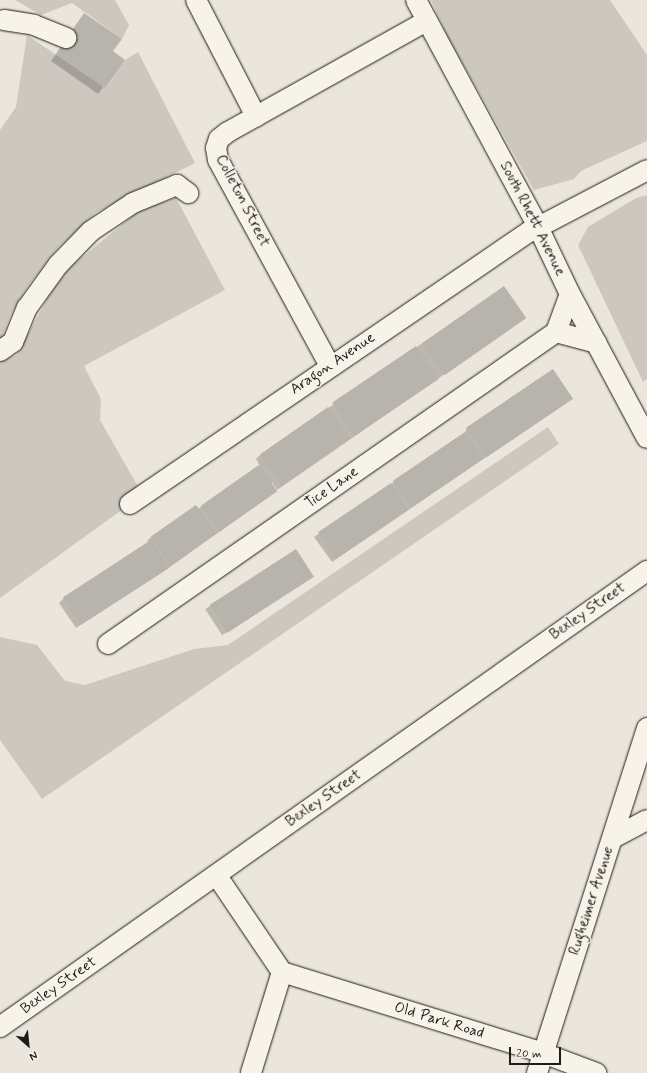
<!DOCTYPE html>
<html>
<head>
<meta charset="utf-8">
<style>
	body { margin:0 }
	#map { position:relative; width:647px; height:1073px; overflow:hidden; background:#eae6dc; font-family:Mynerve,sans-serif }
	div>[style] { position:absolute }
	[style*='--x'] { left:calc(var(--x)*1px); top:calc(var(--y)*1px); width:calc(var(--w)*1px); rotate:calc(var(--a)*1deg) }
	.green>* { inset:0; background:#ccc8c0 }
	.shadow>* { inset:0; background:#0003; transform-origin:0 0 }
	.building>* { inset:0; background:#b6b4ac; transform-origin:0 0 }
	.roads { filter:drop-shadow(0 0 1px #1c1c1c) drop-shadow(0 0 1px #1c1c1c) }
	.minor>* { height:20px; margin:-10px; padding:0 10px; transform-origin:10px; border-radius:10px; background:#f7f3e8 }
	span { translate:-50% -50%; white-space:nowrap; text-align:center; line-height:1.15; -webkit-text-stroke:3px #f7f3e8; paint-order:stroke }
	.street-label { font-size:15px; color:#1c1c1c }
	.north { position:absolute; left:8px; top:1025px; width:40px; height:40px; -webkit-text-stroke:3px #f7f3e8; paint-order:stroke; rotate:153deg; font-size:11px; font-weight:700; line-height:16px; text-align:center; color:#1c1c1c }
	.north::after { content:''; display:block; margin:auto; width:14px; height:18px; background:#1c1c1c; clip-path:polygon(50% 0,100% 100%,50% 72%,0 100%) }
	.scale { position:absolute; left:509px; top:1047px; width:52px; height:18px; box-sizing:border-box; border:2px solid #1c1c1c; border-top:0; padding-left:5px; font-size:12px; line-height:14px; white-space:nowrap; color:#1c1c1c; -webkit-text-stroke:3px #f7f3e8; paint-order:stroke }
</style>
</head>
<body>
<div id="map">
	<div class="green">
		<div style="clip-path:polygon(15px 0,115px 0,129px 25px,122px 39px,72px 3px,41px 15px)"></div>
		<div style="clip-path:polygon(431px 0,610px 0,647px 55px,647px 141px,581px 171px,574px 179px,534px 190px,448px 37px)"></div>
		<div style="clip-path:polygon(27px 35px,105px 88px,125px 60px,138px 52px,195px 163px,97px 212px,56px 250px,28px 286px,11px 314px,0 342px,0 130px,16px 107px)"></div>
		<div style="clip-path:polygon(647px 195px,647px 379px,643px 382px,578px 245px,588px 227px,636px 198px)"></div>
		<div style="clip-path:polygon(176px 198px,225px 290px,84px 366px,101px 399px,100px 420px,140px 490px,130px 504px,0 598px,0 361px,17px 355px,48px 297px,70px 267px,140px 210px)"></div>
		<div style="clip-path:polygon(548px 427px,559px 444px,42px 799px,0 740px,0 637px,37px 645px,65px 681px,85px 685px,194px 649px,228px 645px)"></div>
	</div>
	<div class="shadow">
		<div style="clip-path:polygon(84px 14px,111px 51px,124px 60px,98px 94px,51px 61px)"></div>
		<div style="clip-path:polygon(504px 287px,524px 318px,520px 322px,277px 490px,272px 482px,271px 495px,163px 572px,76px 628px,59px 603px,63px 599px,149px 543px,147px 541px,151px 537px,196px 506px,198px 509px,260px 466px,256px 459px,260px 455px)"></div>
		<div style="clip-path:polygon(572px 399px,332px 562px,314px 537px,464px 434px,467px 428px)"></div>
		<div style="left:295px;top:551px;width:31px;height:107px;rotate:57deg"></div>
	</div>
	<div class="building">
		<div style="clip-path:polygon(84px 13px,122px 39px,113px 51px,125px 60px,105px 88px,56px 54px)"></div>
		<div style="left:504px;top:286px;width:39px;height:100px;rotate:55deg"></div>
		<div style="left:416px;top:346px;width:40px;height:101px;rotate:56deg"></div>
		<div style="left:553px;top:369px;width:36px;height:105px;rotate:56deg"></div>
		<div style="left:328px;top:407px;width:38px;height:83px;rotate:55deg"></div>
		<div style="left:465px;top:432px;width:32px;height:87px;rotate:56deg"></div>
		<div style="left:259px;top:465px;width:32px;height:71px;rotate:55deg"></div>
		<div style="left:391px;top:483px;width:32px;height:88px;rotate:56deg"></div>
		<div style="left:196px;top:505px;width:35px;height:55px;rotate:55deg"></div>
		<div style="left:151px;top:540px;width:33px;height:105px;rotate:57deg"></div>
		<div style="left:296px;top:549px;width:33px;height:103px;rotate:57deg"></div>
	</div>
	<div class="roads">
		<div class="minor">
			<div style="--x:196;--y:0;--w:131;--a:62.7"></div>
			<div style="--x:416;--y:0;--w:258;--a:61.7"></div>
			<div style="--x:538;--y:227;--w:74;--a:64.5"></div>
			<div style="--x:570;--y:294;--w:163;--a:61.9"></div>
			<div style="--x:4;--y:20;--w:30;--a:9"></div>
			<div style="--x:34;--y:25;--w:35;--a:22"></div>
			<div style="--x:556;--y:332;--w:42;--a:15"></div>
			<div style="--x:556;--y:332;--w:40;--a:-69.8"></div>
			<div style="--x:0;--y:351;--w:16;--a:-35"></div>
			<div style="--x:13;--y:342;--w:37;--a:-68"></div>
			<div style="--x:27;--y:308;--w:53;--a:-54.2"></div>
			<div style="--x:58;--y:265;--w:47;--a:-45.9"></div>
			<div style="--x:91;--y:231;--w:50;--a:-33.7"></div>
			<div style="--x:133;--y:203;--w:48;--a:-22.2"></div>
			<div style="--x:177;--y:185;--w:14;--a:36"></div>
			<div style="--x:330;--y:366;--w:234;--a:-118.5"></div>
			<div style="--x:218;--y:160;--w:12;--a:-99"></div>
			<div style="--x:216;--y:148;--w:9;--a:-72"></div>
			<div style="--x:219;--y:139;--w:11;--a:-38"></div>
			<div style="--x:228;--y:132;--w:228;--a:-29.2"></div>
			<div style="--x:130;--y:504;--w:483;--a:-34.3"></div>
			<div style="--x:529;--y:232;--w:133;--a:-27.7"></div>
			<div style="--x:108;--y:644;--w:546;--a:-34.85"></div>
			<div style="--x:613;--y:838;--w:38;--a:-28"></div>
			<div style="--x:217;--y:876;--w:116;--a:55.9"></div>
			<div style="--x:282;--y:972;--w:106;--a:107.1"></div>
			<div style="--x:282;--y:972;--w:273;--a:17.2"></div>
			<div style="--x:543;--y:1053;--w:57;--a:20.7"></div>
			<div style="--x:0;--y:1027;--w:792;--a:-35.18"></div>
			<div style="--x:537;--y:1073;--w:362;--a:-72.3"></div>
		</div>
	</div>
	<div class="street-label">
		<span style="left:242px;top:201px;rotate:63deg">Colleton Street</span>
		<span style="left:532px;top:219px;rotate:63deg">South Rhett Avenue</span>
		<span style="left:333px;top:364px;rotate:-34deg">Aragon Avenue</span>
		<span style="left:332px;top:488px;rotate:-35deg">Tice Lane</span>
		<span style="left:588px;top:612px;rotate:-35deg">Bexley Street</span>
		<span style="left:324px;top:799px;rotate:-35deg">Bexley Street</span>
		<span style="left:592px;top:901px;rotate:-72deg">Rugheimer Avenue</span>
		<span style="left:59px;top:986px;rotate:-35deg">Bexley Street</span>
		<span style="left:439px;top:1021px;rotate:17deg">Old Park Road</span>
	</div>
	<div class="north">N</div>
	<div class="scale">20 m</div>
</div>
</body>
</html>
